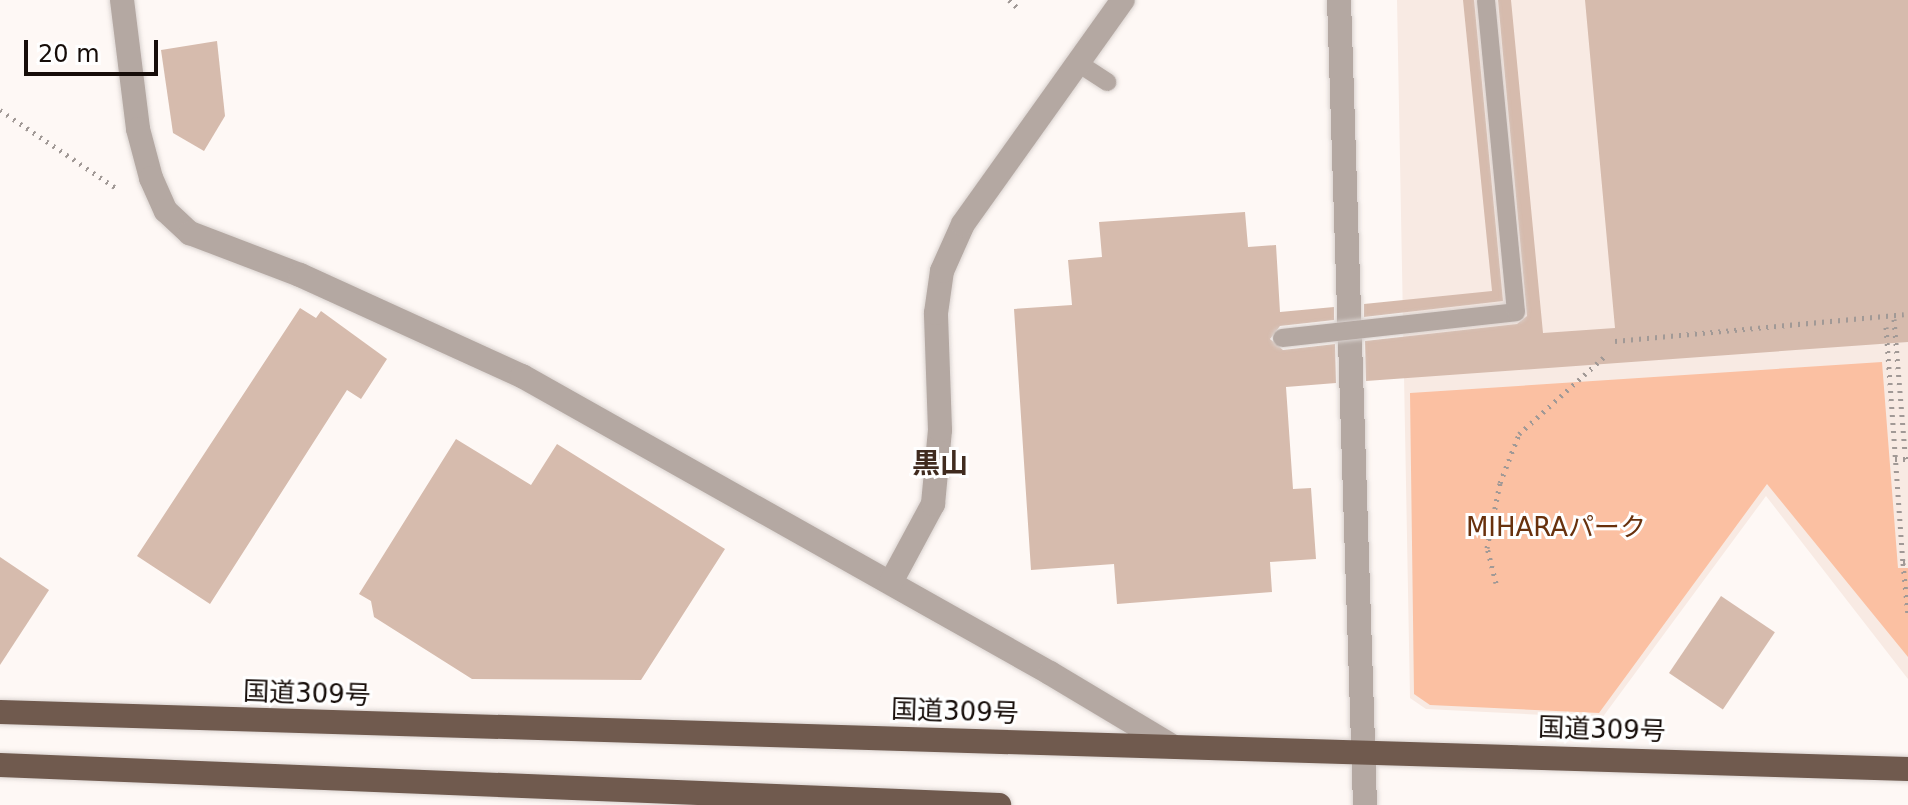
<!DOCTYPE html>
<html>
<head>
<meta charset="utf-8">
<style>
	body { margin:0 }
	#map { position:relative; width:1908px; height:805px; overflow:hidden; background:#fef8f5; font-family:"DejaVu Sans","Noto Sans JP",sans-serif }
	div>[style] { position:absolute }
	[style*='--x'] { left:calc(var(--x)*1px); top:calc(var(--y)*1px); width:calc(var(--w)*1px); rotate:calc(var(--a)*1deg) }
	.built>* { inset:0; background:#f8eae3 }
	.green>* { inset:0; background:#fbc0a2 }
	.building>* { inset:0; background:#d6bbad; transform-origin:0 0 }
	.path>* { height:5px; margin-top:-2.5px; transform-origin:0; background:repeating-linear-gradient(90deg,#a19996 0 2px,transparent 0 8px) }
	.roads { filter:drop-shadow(0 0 2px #d9d2cf) drop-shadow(0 0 2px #d9d2cf) }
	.service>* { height:18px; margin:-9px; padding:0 9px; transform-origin:9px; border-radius:9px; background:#b4a8a2 }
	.minor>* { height:24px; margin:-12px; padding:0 12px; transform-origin:12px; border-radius:12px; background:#b4a8a2 }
	.tertiary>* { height:24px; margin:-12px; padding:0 12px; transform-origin:12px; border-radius:12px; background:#b4a8a2 }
	.trunk>* { height:24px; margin:-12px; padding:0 12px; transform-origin:12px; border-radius:12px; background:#705a4e }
	.path-bridge>* { height:5px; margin-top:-2.5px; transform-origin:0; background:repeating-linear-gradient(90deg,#a19996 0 2px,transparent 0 8px) }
	.bridges { filter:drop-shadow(0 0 2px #d9d2cf) drop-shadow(0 0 2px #d9d2cf) }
	.service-bridge>* { height:18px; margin:-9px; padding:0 9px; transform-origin:9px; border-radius:9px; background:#b4a8a2 }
	span { translate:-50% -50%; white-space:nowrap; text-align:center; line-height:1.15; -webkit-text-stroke:6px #fff; paint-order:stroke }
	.park-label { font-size:26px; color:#68310d }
	.street-label { font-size:26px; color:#160d09 }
	.neighbourhood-label { font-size:28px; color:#402b1f; font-weight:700 }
	.scale { position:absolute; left:24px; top:40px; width:134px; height:36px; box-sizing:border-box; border:4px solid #160d09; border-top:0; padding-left:10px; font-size:24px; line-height:28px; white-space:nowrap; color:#160d09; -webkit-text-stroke:6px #fff; paint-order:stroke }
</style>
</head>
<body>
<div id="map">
	<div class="built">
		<div style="clip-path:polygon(1397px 0,1908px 0,1908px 679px,1766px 496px,1602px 718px,1426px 709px,1410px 698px)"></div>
	</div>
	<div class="green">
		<div style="clip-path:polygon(1882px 362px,1898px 568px,1908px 568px,1908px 657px,1767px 484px,1599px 713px,1430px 705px,1414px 694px,1410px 393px)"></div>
	</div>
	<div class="building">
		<div style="clip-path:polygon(1463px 0,1474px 0,1503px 301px,1364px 317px,1364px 304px,1492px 291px)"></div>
		<div style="clip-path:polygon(1498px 0,1511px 0,1543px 333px,1615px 328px,1585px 0,1908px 0,1908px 342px,1366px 381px,1365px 341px,1517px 324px,1527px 316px)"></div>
		<div style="clip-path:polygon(217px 41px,225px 116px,204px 151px,173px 133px,161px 50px)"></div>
		<div style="clip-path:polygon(1245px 212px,1248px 247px,1276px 245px,1280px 312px,1334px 307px,1334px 320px,1280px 326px,1270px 339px,1283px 350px,1335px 344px,1336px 383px,1286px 387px,1293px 489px,1311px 488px,1316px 559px,1270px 562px,1272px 592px,1117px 604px,1114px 564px,1031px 570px,1014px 309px,1072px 305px,1068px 260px,1102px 257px,1099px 222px)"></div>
		<div style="clip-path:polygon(300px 308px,316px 318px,321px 311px,387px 359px,361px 399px,347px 390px,210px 604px,137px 556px)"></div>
		<div style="clip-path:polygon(456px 439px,531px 485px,557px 444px,725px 549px,641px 680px,472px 679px,374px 617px,371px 601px,359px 594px)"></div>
		<div style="clip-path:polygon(0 557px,49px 590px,0 665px)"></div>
		<div style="left:1721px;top:596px;width:65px;height:93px;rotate:34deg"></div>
	</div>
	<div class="path">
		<div style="--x:1009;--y:0;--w:15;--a:42"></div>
		<div style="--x:0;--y:110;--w:143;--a:33.9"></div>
		<div style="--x:1886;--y:327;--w:237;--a:85.9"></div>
		<div style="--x:1903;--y:563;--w:5;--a:0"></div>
		<div style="--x:1615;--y:341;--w:290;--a:-5.3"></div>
		<div style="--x:1895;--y:459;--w:11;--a:0"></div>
		<div style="--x:1906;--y:459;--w:7;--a:-98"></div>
		<div style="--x:1903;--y:563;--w:52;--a:84.5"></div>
		<div style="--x:1496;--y:583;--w:36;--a:-104"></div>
		<div style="--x:1487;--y:548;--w:66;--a:-78.7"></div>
		<div style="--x:1500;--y:483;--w:53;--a:-68.8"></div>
		<div style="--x:1519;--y:434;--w:118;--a:-42.2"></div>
	</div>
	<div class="roads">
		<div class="service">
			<div style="--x:1078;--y:63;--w:35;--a:33"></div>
		</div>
		<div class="minor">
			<div style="--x:122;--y:0;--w:130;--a:82.9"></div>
			<div style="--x:138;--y:129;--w:51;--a:75.1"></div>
			<div style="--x:151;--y:178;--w:36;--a:66"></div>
			<div style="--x:166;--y:211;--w:33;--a:43"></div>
			<div style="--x:190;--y:233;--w:118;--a:20.9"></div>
			<div style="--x:300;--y:275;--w:244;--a:24.5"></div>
			<div style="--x:522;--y:376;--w:606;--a:29.36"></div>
			<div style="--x:1050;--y:673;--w:142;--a:30.9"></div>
			<div style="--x:891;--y:582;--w:89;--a:-61.7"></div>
			<div style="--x:933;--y:504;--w:74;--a:-84.6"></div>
			<div style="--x:940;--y:430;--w:117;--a:-92"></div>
			<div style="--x:936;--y:313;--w:42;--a:-81.9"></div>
			<div style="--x:942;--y:271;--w:51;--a:-65.9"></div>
			<div style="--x:963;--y:224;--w:275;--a:-54.5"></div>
		</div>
		<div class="tertiary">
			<div style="--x:1339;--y:0;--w:805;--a:88.15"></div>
		</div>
		<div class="trunk">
			<div style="--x:0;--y:712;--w:1909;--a:1.71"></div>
			<div style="--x:0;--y:765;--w:1000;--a:2.29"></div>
		</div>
	</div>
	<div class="path-bridge">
		<div style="--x:1894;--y:319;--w:133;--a:85.3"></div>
	</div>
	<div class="bridges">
		<div class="service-bridge">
			<div style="--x:1282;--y:338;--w:235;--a:-6.3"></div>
			<div style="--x:1516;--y:312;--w:313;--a:-95.5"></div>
		</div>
	</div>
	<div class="park-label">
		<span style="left:1556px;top:528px">MIHARAパーク</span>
	</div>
	<div class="street-label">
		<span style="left:307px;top:694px;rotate:2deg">国道309号</span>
		<span style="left:955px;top:712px;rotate:2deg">国道309号</span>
		<span style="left:1602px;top:730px;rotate:2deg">国道309号</span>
	</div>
	<div class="neighbourhood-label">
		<span style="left:940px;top:464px">黒山</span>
	</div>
	<div class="scale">20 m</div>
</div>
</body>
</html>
